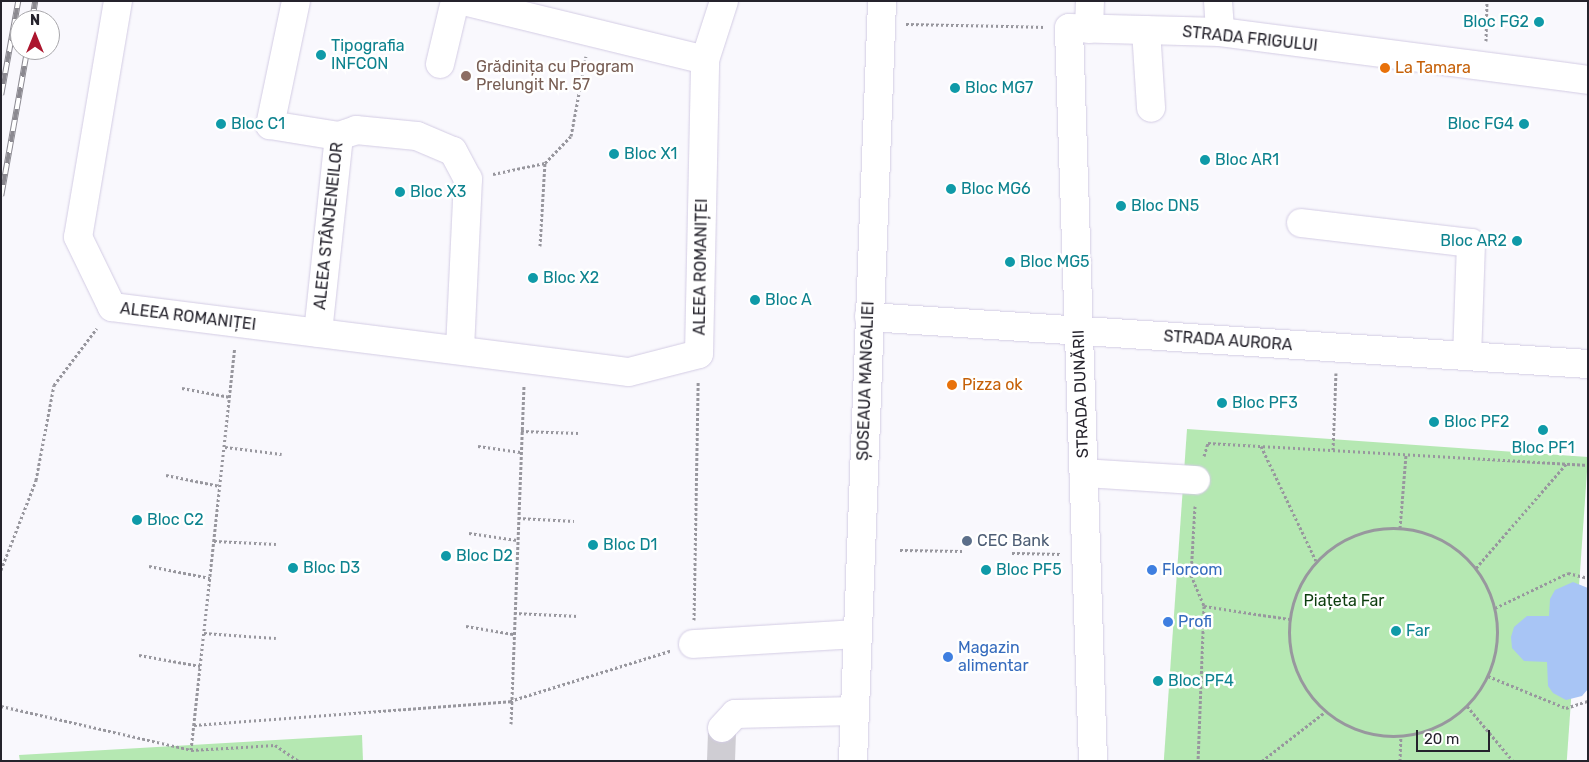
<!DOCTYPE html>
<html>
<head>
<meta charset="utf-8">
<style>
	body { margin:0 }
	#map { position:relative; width:1589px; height:762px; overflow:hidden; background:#f9f8fd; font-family:Rubik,sans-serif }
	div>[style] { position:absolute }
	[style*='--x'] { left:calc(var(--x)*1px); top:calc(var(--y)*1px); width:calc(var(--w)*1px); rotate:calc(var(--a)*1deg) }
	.green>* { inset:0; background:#b5e8b2; transform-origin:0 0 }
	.water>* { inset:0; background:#a8c5f5 }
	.minor-tunnel>* { height:28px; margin-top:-14px; transform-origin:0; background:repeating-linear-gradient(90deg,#cfcdd3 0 28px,transparent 0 42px) }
	.path>* { height:3px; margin-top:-1.5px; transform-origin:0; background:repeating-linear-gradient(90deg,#98979e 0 2.5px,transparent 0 5px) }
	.path>.ring { margin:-1.5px; padding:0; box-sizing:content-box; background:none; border:3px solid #98979e; border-radius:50% }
	.roads { filter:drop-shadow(0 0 1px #d3cce4) drop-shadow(0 0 1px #d3cce4) }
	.minor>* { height:28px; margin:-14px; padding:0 14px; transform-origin:14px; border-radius:14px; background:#fff }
	.rail>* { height:5.5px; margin-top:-2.75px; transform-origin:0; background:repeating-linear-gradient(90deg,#fff 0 11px,#8b8990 0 22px); box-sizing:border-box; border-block:1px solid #8b8990 }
	.dots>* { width:14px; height:14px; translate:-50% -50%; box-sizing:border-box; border:2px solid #fff; border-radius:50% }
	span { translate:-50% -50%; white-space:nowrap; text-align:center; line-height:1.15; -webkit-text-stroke:5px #fff; paint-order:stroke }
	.culture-label { font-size:16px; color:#0d838f }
	.right { translate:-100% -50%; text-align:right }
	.left { translate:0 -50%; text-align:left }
	.street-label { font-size:16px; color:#25232c }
	.education-label { font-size:16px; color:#785e54 }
	.food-label { font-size:16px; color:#c56008 }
	.service-label { font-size:16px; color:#4e5e75 }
	.shop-label { font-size:16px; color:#366cbe }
	.park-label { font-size:16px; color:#0d3e0e }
	.frame { position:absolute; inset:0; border:2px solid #25232c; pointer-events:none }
	.north { position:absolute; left:10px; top:10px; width:50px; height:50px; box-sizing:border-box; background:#fff; border:1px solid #a8a7ab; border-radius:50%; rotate:0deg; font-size:14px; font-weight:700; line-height:20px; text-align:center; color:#25232c }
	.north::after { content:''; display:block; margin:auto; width:18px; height:22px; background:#ac162e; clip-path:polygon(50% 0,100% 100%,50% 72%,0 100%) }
	.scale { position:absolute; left:1416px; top:730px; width:74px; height:22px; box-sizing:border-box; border:2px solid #25232c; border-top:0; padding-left:6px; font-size:15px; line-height:18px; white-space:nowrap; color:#25232c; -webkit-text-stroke:4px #fff; paint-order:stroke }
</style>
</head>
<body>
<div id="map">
	<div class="green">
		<div style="left:1187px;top:429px;width:402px;height:332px;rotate:4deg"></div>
		<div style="clip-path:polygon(362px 735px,363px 761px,20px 761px,19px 755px)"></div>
	</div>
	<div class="water">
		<div style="clip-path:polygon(1573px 582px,1588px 588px,1588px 689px,1582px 696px,1566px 700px,1553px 693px,1548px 686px,1547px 662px,1524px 661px,1512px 648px,1511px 637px,1514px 627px,1527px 616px,1549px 616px,1550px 599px,1555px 590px)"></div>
	</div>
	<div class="minor-tunnel">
		<div style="--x:721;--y:761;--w:33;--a:-88"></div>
	</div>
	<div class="path">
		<div style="--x:906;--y:24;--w:139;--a:1.2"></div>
		<div style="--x:1486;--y:41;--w:40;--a:-88.6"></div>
		<div style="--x:493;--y:174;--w:53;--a:-11.9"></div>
		<div style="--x:545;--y:163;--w:37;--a:-46"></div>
		<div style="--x:571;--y:136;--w:81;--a:-79.4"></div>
		<div style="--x:540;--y:246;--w:83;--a:-86.6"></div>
		<div style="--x:182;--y:388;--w:49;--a:10.6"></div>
		<div style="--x:521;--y:431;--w:57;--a:2"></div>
		<div style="--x:478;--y:446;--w:43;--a:7.9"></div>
		<div style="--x:1261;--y:446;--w:127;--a:64.4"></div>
		<div style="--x:225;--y:447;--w:57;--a:7"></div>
		<div style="--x:1333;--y:450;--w:77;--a:-87.8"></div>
		<div style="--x:1204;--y:456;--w:14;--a:-73"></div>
		<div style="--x:1208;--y:443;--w:381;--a:3.3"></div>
		<div style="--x:166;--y:475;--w:55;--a:11.5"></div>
		<div style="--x:1195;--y:506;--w:69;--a:93.3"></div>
		<div style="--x:1191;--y:575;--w:34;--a:67"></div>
		<div style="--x:1204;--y:606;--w:155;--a:92.2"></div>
		<div style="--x:518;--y:518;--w:56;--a:3.1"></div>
		<div style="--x:1400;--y:528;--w:73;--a:-85.3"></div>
		<div class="ring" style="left:1289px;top:528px;width:205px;height:205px"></div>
		<div style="--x:469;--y:533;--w:49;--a:8.3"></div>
		<div style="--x:214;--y:541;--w:62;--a:2.8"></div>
		<div style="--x:900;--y:550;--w:62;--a:0.9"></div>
		<div style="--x:1012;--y:553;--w:49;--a:1.2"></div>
		<div style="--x:149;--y:566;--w:62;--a:11.1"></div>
		<div style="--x:1476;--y:568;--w:138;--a:-49.1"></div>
		<div style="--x:1;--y:570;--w:97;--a:-68.7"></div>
		<div style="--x:36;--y:480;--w:97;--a:-79.3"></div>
		<div style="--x:54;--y:385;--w:71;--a:-53"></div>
		<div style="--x:1204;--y:606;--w:86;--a:8.7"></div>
		<div style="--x:1495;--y:608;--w:81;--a:-25.6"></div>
		<div style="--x:1568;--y:573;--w:21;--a:14"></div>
		<div style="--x:514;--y:613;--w:64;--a:2.7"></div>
		<div style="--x:694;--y:620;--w:239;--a:-89"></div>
		<div style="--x:466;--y:626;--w:48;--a:9.7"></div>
		<div style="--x:204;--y:633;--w:72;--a:4"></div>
		<div style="--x:139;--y:655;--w:62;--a:10.2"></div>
		<div style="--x:1488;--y:676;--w:84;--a:22.3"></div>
		<div style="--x:1566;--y:708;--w:23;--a:-18"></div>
		<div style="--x:1;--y:706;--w:195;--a:13"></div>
		<div style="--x:191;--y:750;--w:84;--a:-3.4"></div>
		<div style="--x:275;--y:745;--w:29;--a:34"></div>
		<div style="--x:1467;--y:706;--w:72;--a:50.1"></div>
		<div style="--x:511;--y:724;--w:339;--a:-87.8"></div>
		<div style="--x:194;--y:725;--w:317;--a:-4.3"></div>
		<div style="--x:510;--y:701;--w:168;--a:-17.4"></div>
		<div style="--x:191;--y:750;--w:404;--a:-83.8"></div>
		<div style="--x:1262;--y:761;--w:80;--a:-37.9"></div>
		<div style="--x:1400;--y:761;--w:25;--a:-88"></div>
	</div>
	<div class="roads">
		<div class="minor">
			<div style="--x:118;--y:1;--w:239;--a:99.6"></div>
			<div style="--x:78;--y:237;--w:78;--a:64.1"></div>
			<div style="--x:112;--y:307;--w:521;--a:7.17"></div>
			<div style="--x:629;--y:372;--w:72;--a:-14.4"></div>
			<div style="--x:699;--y:354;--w:294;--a:-88.8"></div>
			<div style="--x:705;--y:60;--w:62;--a:-72.1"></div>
			<div style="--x:296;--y:1;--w:127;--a:101.8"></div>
			<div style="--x:270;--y:125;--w:70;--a:9.1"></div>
			<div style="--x:339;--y:136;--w:198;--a:96.1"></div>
			<div style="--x:463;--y:1;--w:249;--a:13.7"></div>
			<div style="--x:1218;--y:1;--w:31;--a:86"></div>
			<div style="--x:1089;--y:29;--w:28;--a:-88"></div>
			<div style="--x:1146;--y:30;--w:78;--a:86.3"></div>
			<div style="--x:440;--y:64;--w:65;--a:-76.6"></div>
			<div style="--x:339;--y:136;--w:18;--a:-19"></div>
			<div style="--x:356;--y:130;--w:61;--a:5.6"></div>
			<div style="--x:417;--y:136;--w:39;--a:23"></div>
			<div style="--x:453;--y:151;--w:32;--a:62"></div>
			<div style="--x:468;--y:179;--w:171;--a:92.7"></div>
			<div style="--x:1301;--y:223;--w:171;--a:6.7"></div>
			<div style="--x:1471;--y:243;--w:113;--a:92"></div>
			<div style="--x:869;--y:317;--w:721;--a:3.74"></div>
			<div style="--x:1084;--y:473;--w:112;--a:3.6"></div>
			<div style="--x:693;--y:644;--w:162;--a:-3.5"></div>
			<div style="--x:722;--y:728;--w:19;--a:-47"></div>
			<div style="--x:735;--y:714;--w:118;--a:-1.5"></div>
			<div style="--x:853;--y:761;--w:761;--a:-87.81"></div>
			<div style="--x:1093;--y:761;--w:733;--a:-91.88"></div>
			<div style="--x:1069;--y:28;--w:151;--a:1.5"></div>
			<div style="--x:1220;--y:32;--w:371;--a:7.4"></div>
		</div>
	</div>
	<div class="rail">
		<div style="--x:32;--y:20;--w:19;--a:-81"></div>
		<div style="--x:1;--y:95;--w:96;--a:-79.7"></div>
		<div style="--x:1;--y:196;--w:148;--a:-79.9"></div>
	</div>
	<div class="dots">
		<div style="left:1539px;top:22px;background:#0f9aa8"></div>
		<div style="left:321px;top:55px;background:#0f9aa8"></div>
		<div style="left:1385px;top:68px;background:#e8710a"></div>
		<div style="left:466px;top:76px;background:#8d6e63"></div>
		<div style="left:955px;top:88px;background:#0f9aa8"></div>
		<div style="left:221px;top:124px;background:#0f9aa8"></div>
		<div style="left:1524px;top:124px;background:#0f9aa8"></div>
		<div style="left:614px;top:154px;background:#0f9aa8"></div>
		<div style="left:1205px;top:160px;background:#0f9aa8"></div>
		<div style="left:951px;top:189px;background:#0f9aa8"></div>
		<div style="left:400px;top:192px;background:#0f9aa8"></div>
		<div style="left:1121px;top:206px;background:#0f9aa8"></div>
		<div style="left:1517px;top:241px;background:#0f9aa8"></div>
		<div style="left:1010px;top:262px;background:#0f9aa8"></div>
		<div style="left:533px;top:278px;background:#0f9aa8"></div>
		<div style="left:755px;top:300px;background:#0f9aa8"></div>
		<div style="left:952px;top:385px;background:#e8710a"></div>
		<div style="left:1222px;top:403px;background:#0f9aa8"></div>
		<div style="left:1434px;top:422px;background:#0f9aa8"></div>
		<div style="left:1543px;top:430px;background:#0f9aa8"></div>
		<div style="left:137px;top:520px;background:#0f9aa8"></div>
		<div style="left:967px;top:541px;background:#5c6f8a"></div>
		<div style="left:593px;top:545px;background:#0f9aa8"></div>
		<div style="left:446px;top:556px;background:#0f9aa8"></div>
		<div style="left:293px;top:568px;background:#0f9aa8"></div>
		<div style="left:986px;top:570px;background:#0f9aa8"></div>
		<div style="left:1152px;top:570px;background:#3f7fe0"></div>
		<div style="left:1168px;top:622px;background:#3f7fe0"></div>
		<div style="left:1396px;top:631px;background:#0f9aa8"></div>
		<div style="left:948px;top:657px;background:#3f7fe0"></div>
		<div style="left:1158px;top:681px;background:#0f9aa8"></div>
	</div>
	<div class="culture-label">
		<span class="right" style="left:1529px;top:22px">Bloc FG2</span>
		<span class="left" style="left:331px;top:55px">Tipografia<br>INFCON</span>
		<span class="left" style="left:965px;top:88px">Bloc MG7</span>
		<span class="left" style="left:231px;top:124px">Bloc C1</span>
		<span class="right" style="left:1514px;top:124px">Bloc FG4</span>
		<span class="left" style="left:624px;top:154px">Bloc X1</span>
		<span class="left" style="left:1215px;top:160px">Bloc AR1</span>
		<span class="left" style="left:961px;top:189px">Bloc MG6</span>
		<span class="left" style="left:410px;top:192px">Bloc X3</span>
		<span class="left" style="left:1131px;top:206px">Bloc DN5</span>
		<span class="right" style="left:1507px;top:241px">Bloc AR2</span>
		<span class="left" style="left:1020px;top:262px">Bloc MG5</span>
		<span class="left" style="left:543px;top:278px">Bloc X2</span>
		<span class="left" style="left:765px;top:300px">Bloc A</span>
		<span class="left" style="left:1232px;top:403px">Bloc PF3</span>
		<span class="left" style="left:1444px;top:422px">Bloc PF2</span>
		<span style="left:1543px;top:448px">Bloc PF1</span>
		<span class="left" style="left:147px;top:520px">Bloc C2</span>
		<span class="left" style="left:603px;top:545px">Bloc D1</span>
		<span class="left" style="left:456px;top:556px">Bloc D2</span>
		<span class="left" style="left:303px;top:568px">Bloc D3</span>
		<span class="left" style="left:996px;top:570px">Bloc PF5</span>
		<span class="left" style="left:1406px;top:631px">Far</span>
		<span class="left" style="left:1168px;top:681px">Bloc PF4</span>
	</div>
	<div class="street-label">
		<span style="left:1250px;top:39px;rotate:6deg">STRADA FRIGULUI</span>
		<span style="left:329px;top:226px;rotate:-84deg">ALEEA STÂNJENEILOR</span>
		<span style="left:701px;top:267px;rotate:-89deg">ALEEA ROMANIȚEI</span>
		<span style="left:188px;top:317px;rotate:7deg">ALEEA ROMANIȚEI</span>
		<span style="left:1228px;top:341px;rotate:4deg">STRADA AURORA</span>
		<span style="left:866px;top:381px;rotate:-88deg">ȘOSEAUA MANGALIEI</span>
		<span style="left:1081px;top:394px;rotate:-92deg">STRADA DUNĂRII</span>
	</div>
	<div class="education-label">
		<span class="left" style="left:476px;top:76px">Grădinița cu Program<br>Prelungit Nr. 57</span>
	</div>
	<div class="food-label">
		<span class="left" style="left:1395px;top:68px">La Tamara</span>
		<span class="left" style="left:962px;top:385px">Pizza ok</span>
	</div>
	<div class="service-label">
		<span class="left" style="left:977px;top:541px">CEC Bank</span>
	</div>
	<div class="shop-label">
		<span class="left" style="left:1162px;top:570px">Florcom</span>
		<span class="left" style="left:1178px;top:622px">Profi</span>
		<span class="left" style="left:958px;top:657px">Magazin<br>alimentar</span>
	</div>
	<div class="park-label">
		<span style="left:1344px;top:601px">Piațeta Far</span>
	</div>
	<div class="frame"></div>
	<div class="north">N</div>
	<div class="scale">20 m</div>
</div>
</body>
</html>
